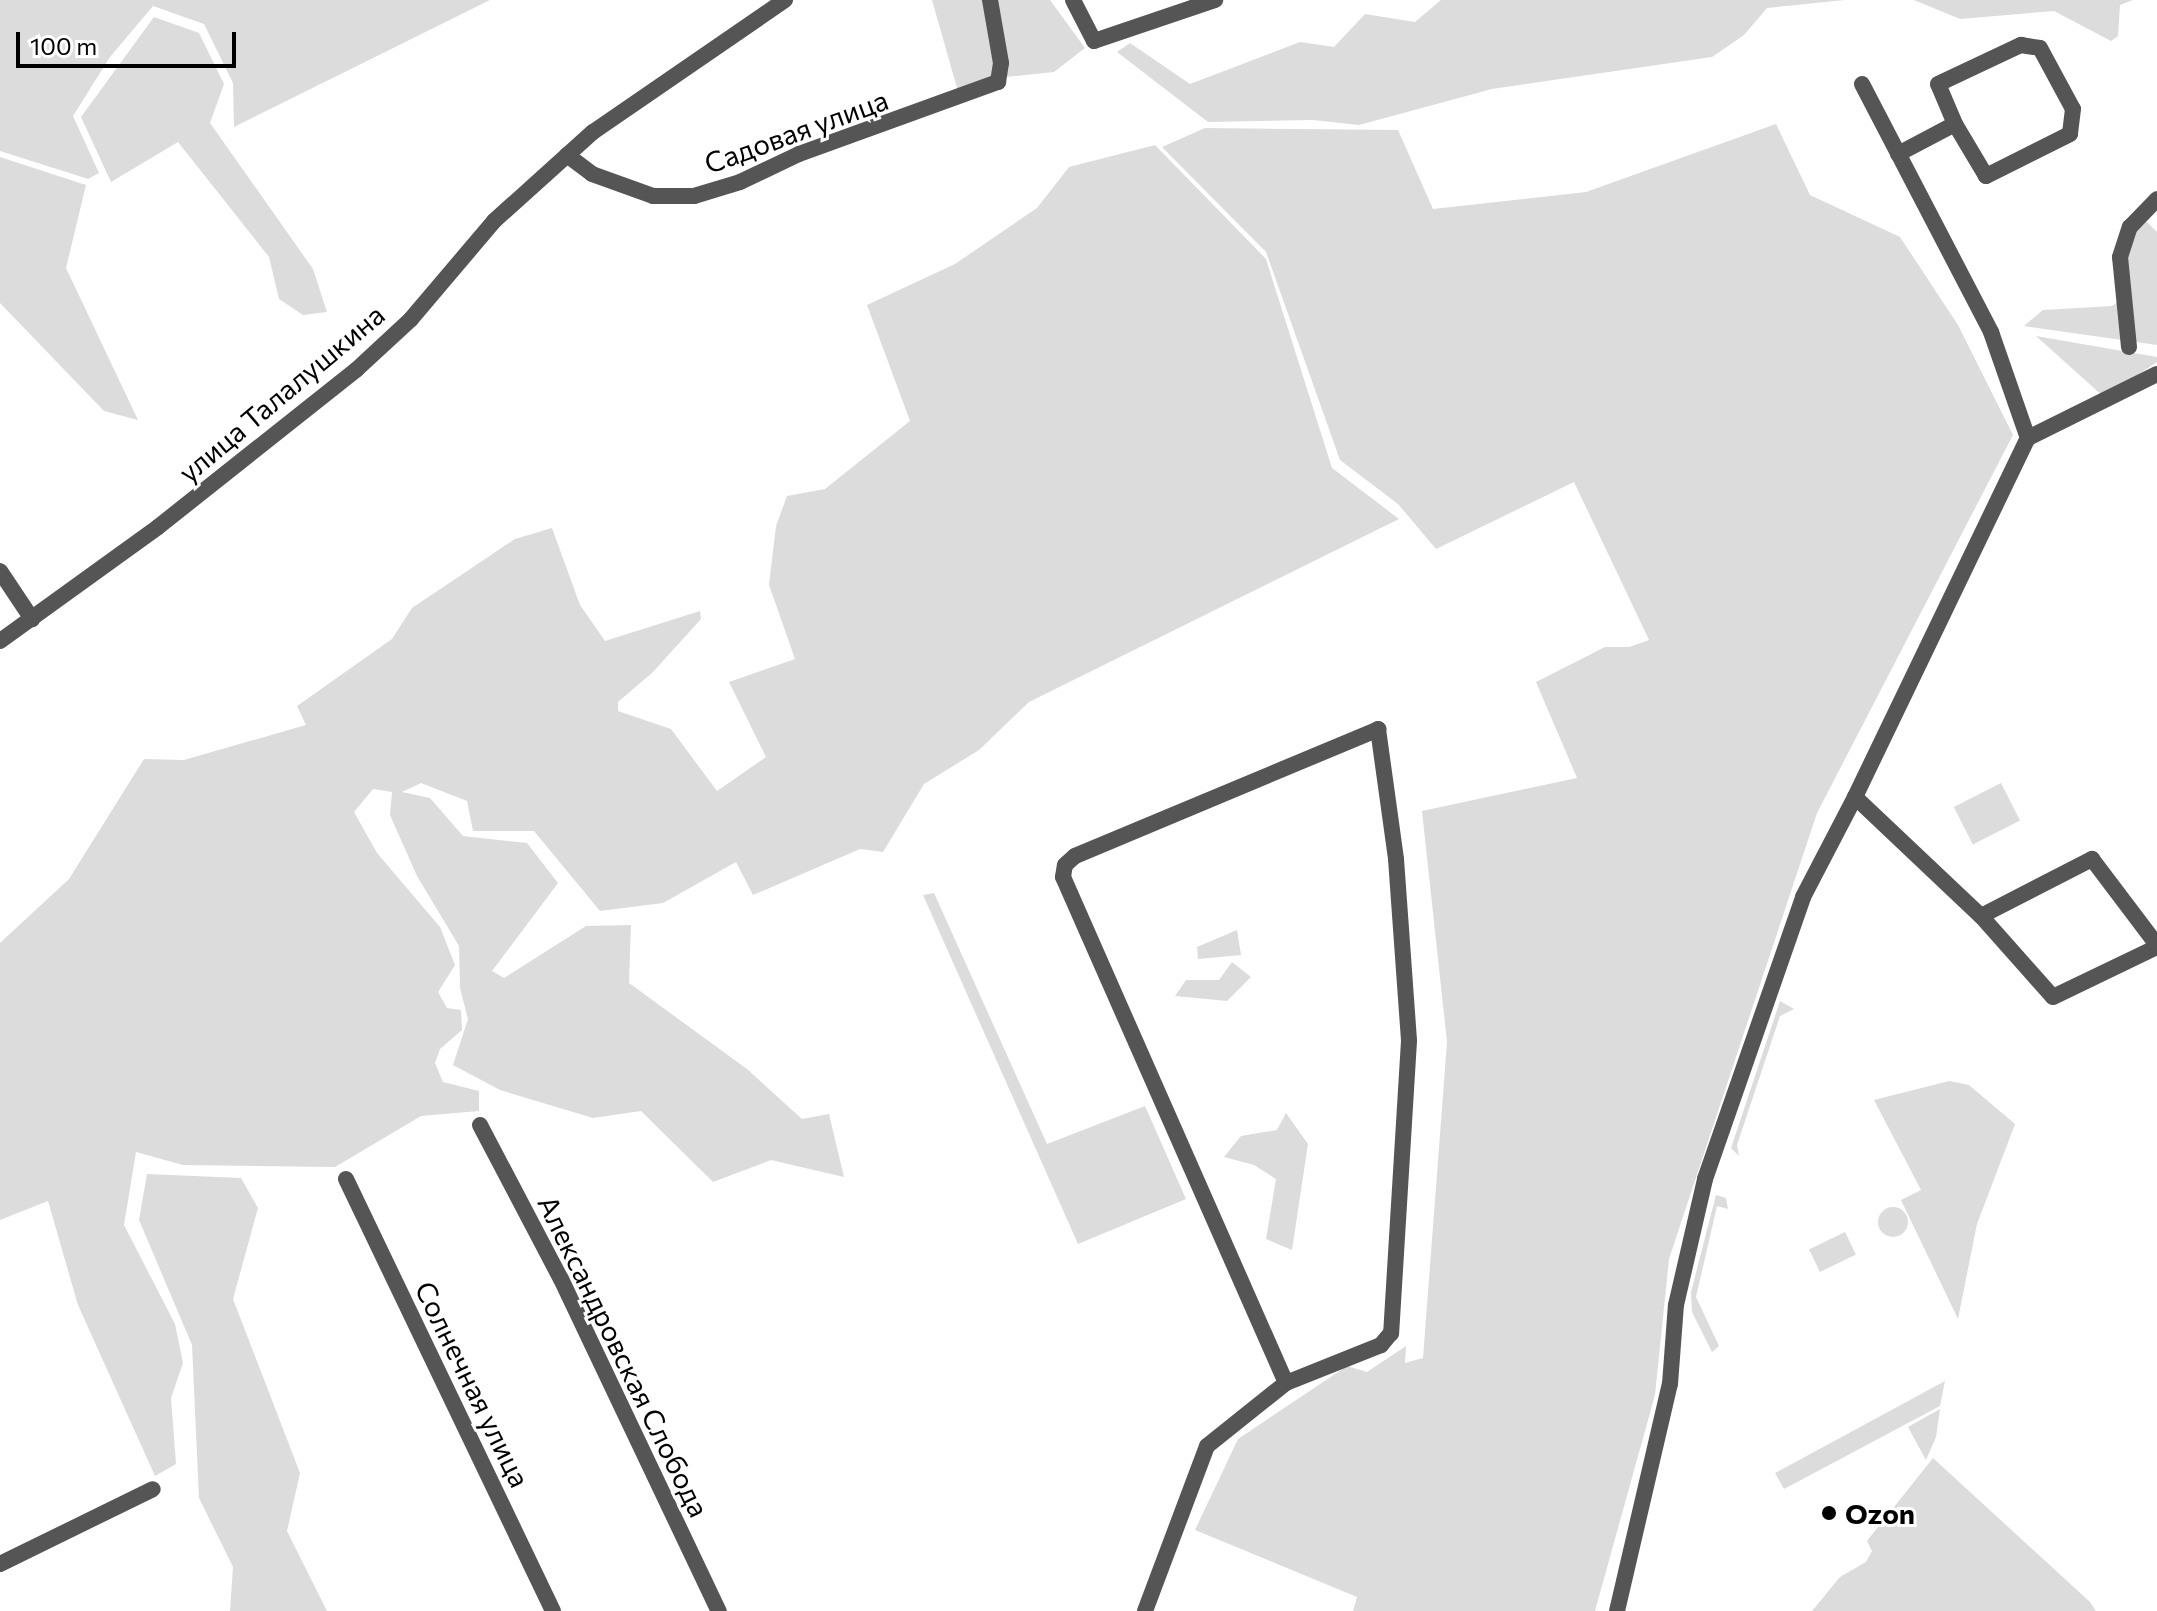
<!DOCTYPE html>
<html>
<head>
<meta charset="utf-8">
<style>
	body { margin:0 }
	#map { position:relative; width:2157px; height:1611px; overflow:hidden; background:#fff; font-family:Commissioner,sans-serif }
	div>[style] { position:absolute }
	[style*='--x'] { left:calc(var(--x)*1px); top:calc(var(--y)*1px); width:calc(var(--w)*1px); rotate:calc(var(--a)*1deg) }
	.green>* { inset:0; background:#dcdcdc; transform-origin:0 0 }
	.round { border-radius:50% }
	.street>* { height:16px; margin:-8px; padding:0 8px; transform-origin:8px; border-radius:8px; background:#555 }
	.dots>* { width:22px; height:22px; translate:-50% -50%; box-sizing:border-box; border:4px solid #fff; border-radius:50% }
	span { translate:-50% -50%; white-space:nowrap; text-align:center; line-height:1.15; -webkit-text-stroke:6px #fff; paint-order:stroke }
	.street-label { font-size:28px; color:#000 }
	.poi-label { font-size:28px; color:#000; font-weight:700 }
	.left { translate:0 -50%; text-align:left }
	.scale { position:absolute; left:16px; top:32px; width:220px; height:36px; box-sizing:border-box; border:4px solid #000; border-top:0; padding-left:10px; font-size:24px; line-height:28px; white-space:nowrap; color:#000; -webkit-text-stroke:6px #fff; paint-order:stroke }
</style>
</head>
<body>
<div id="map">
	<div class="green">
		<div style="clip-path:polygon(0 0,490px 0,234px 127px,233px 83px,204px 24px,153px 6px,110px 57px,73px 116px,99px 173px,88px 179px,0 151px)"></div>
		<div style="clip-path:polygon(932px 0,1050px 0,1085px 48px,1054px 72px,987px 79px,959px 95px)"></div>
		<div style="clip-path:polygon(1441px 0,1845px 0,1767px 8px,1744px 35px,1712px 57px,1492px 89px,1359px 125px,1313px 120px,1208px 122px,1117px 52px,1130px 43px,1190px 84px,1300px 42px,1334px 47px,1365px 14px,1415px 22px)"></div>
		<div style="clip-path:polygon(1914px 0,2133px 0,2120px 5px,2118px 36px,2111px 41px,2054px 11px,1960px 19px)"></div>
		<div style="clip-path:polygon(154px 17px,199px 33px,224px 84px,210px 123px,313px 269px,327px 312px,303px 315px,279px 299px,269px 257px,178px 142px,111px 182px,81px 117px)"></div>
		<div style="clip-path:polygon(1776px 124px,1810px 195px,1900px 237px,1958px 325px,2013px 435px,1817px 813px,1669px 1259px,1655px 1395px,1595px 1611px,1353px 1611px,1357px 1597px,1195px 1530px,1238px 1439px,1347px 1366px,1367px 1372px,1406px 1346px,1405px 1363px,1423px 1358px,1447px 1042px,1422px 811px,1577px 778px,1536px 682px,1605px 647px,1629px 647px,1649px 640px,1574px 482px,1436px 549px,1398px 504px,1340px 460px,1266px 252px,1162px 147px,1205px 128px,1398px 130px,1433px 209px,1586px 192px)"></div>
		<div style="clip-path:polygon(1155px 145px,1266px 259px,1332px 468px,1399px 519px,1029px 702px,979px 750px,924px 784px,883px 852px,860px 849px,753px 895px,736px 862px,663px 903px,600px 911px,534px 831px,473px 831px,467px 801px,421px 783px,402px 792px,430px 798px,463px 836px,527px 843px,558px 883px,492px 971px,504px 978px,586px 926px,631px 925px,629px 983px,747px 1069px,802px 1119px,829px 1114px,844px 1177px,771px 1160px,713px 1182px,641px 1111px,593px 1118px,500px 1090px,453px 1065px,468px 1019px,460px 988px,459px 946px,417px 876px,390px 815px,392px 792px,373px 789px,354px 812px,377px 853px,440px 927px,455px 965px,438px 992px,447px 1008px,461px 1010px,462px 1030px,440px 1049px,435px 1063px,443px 1082px,479px 1091px,479px 1111px,421px 1116px,335px 1167px,183px 1165px,136px 1152px,124px 1225px,175px 1324px,183px 1363px,171px 1398px,176px 1464px,155px 1476px,78px 1305px,48px 1201px,0 1220px,0 943px,69px 879px,144px 759px,184px 760px,306px 725px,297px 706px,392px 639px,412px 608px,515px 539px,552px 528px,580px 605px,605px 641px,700px 611px,701px 619px,653px 672px,618px 702px,618px 711px,671px 729px,717px 791px,766px 757px,729px 682px,795px 659px,769px 585px,776px 526px,787px 496px,825px 489px,910px 421px,867px 305px,955px 264px,1037px 208px,1069px 167px)"></div>
		<div style="clip-path:polygon(0 157px,86px 185px,66px 268px,138px 420px,104px 411px,0 303px)"></div>
		<div style="clip-path:polygon(2146px 221px,2157px 232px,2157px 345px,2024px 326px,2043px 310px,2112px 306px,2128px 296px,2124px 259px,2133px 233px)"></div>
		<div style="clip-path:polygon(2036px 336px,2157px 357px,2157px 362px,2104px 397px)"></div>
		<div style="left:2001px;top:783px;width:42px;height:53px;rotate:63deg"></div>
		<div style="clip-path:polygon(934px 893px,1047px 1144px,1145px 1106px,1186px 1199px,1078px 1244px,923px 895px)"></div>
		<div style="clip-path:polygon(1237px 930px,1241px 955px,1198px 959px,1197px 947px)"></div>
		<div style="clip-path:polygon(1232px 962px,1251px 977px,1227px 1001px,1175px 996px,1186px 980px,1219px 980px)"></div>
		<div style="clip-path:polygon(1780px 1001px,1794px 1009px,1780px 1016px,1737px 1145px,1739px 1156px,1731px 1148px)"></div>
		<div style="clip-path:polygon(1949px 1081px,1969px 1085px,2015px 1124px,1977px 1224px,1958px 1319px,1901px 1200px,1921px 1190px,1874px 1100px)"></div>
		<div style="clip-path:polygon(1286px 1113px,1308px 1144px,1292px 1250px,1266px 1239px,1276px 1179px,1254px 1165px,1224px 1157px,1241px 1136px,1277px 1130px)"></div>
		<div style="clip-path:polygon(147px 1174px,241px 1178px,258px 1208px,233px 1299px,300px 1473px,287px 1531px,327px 1611px,230px 1611px,233px 1567px,199px 1498px,192px 1345px,139px 1220px)"></div>
		<div style="clip-path:polygon(1716px 1195px,1726px 1198px,1728px 1209px,1717px 1206px,1696px 1297px,1719px 1346px,1712px 1352px,1692px 1312px,1691px 1292px)"></div>
		<div class="round" style="left:1878px;top:1207px;width:30px;height:30px"></div>
		<div style="left:1845px;top:1232px;width:25px;height:40px;rotate:64deg"></div>
		<div style="clip-path:polygon(1945px 1381px,1940px 1406px,1784px 1489px,1775px 1473px)"></div>
		<div style="clip-path:polygon(1940px 1409px,1936px 1437px,1926px 1460px,1908px 1427px)"></div>
		<div style="clip-path:polygon(1933px 1458px,2090px 1602px,2096px 1611px,1812px 1611px,1840px 1577px,1866px 1562px,1872px 1551px,1867px 1541px)"></div>
	</div>
	<div class="street">
		<div style="--x:1073;--y:0;--w:46;--a:62.9"></div>
		<div style="--x:1094;--y:41;--w:128;--a:-18.7"></div>
		<div style="--x:1862;--y:84;--w:280;--a:62.5"></div>
		<div style="--x:1991;--y:332;--w:112;--a:70.8"></div>
		<div style="--x:1898;--y:154;--w:64;--a:-27.8"></div>
		<div style="--x:1955;--y:124;--w:43;--a:-113"></div>
		<div style="--x:1938;--y:84;--w:92;--a:-25.2"></div>
		<div style="--x:2021;--y:45;--w:19;--a:9"></div>
		<div style="--x:2040;--y:48;--w:69;--a:61.6"></div>
		<div style="--x:2073;--y:109;--w:25;--a:97"></div>
		<div style="--x:2070;--y:134;--w:94;--a:153.4"></div>
		<div style="--x:1986;--y:176;--w:61;--a:-120.8"></div>
		<div style="--x:567;--y:155;--w:31;--a:37"></div>
		<div style="--x:592;--y:174;--w:65;--a:19.8"></div>
		<div style="--x:653;--y:196;--w:41;--a:0"></div>
		<div style="--x:694;--y:196;--w:48;--a:-16.9"></div>
		<div style="--x:740;--y:182;--w:65;--a:-25.4"></div>
		<div style="--x:799;--y:154;--w:212;--a:-19.9"></div>
		<div style="--x:998;--y:82;--w:19;--a:-81"></div>
		<div style="--x:1001;--y:63;--w:64;--a:-99.9"></div>
		<div style="--x:2129;--y:347;--w:90;--a:-95.7"></div>
		<div style="--x:2120;--y:257;--w:32;--a:-72"></div>
		<div style="--x:2130;--y:227;--w:39;--a:-46"></div>
		<div style="--x:0;--y:571;--w:58;--a:56.3"></div>
		<div style="--x:0;--y:641;--w:195;--a:-35.8"></div>
		<div style="--x:158;--y:527;--w:253;--a:-38.4"></div>
		<div style="--x:356;--y:370;--w:75;--a:-42.8"></div>
		<div style="--x:411;--y:319;--w:128;--a:-49.7"></div>
		<div style="--x:494;--y:221;--w:133;--a:-42"></div>
		<div style="--x:593;--y:132;--w:233;--a:-34.5"></div>
		<div style="--x:1855;--y:797;--w:399;--a:-64.3"></div>
		<div style="--x:2028;--y:438;--w:144;--a:-26.4"></div>
		<div style="--x:1981;--y:916;--w:125;--a:-27.2"></div>
		<div style="--x:2092;--y:859;--w:108;--a:52.9"></div>
		<div style="--x:480;--y:1125;--w:174;--a:62.3"></div>
		<div style="--x:561;--y:1279;--w:368;--a:64.6"></div>
		<div style="--x:346;--y:1179;--w:479;--a:64.4"></div>
		<div style="--x:0;--y:1564;--w:170;--a:-26.1"></div>
		<div style="--x:1145;--y:1611;--w:176;--a:-69.4"></div>
		<div style="--x:1207;--y:1446;--w:101;--a:-38.6"></div>
		<div style="--x:1286;--y:1383;--w:553;--a:-113.78"></div>
		<div style="--x:1063;--y:877;--w:12;--a:-81"></div>
		<div style="--x:1065;--y:865;--w:13;--a:-42"></div>
		<div style="--x:1075;--y:856;--w:329;--a:-22.7"></div>
		<div style="--x:1378;--y:729;--w:131;--a:82.1"></div>
		<div style="--x:1396;--y:859;--w:182;--a:85.9"></div>
		<div style="--x:1409;--y:1041;--w:293;--a:93.5"></div>
		<div style="--x:1391;--y:1333;--w:16;--a:130"></div>
		<div style="--x:1381;--y:1345;--w:102;--a:158.2"></div>
		<div style="--x:1617;--y:1611;--w:233;--a:-76.9"></div>
		<div style="--x:1670;--y:1384;--w:79;--a:-85.7"></div>
		<div style="--x:1676;--y:1305;--w:129;--a:-77"></div>
		<div style="--x:1705;--y:1179;--w:299;--a:-70.8"></div>
		<div style="--x:1803;--y:897;--w:113;--a:-62.5"></div>
		<div style="--x:1855;--y:797;--w:173;--a:43.4"></div>
		<div style="--x:1981;--y:916;--w:108;--a:48.4"></div>
		<div style="--x:2053;--y:997;--w:115;--a:-25.7"></div>
	</div>
	<div class="dots">
		<div style="left:1829px;top:1513px;background:#000"></div>
	</div>
	<div class="street-label">
		<span style="left:796px;top:131px;rotate:-20deg">Садовая улица</span>
		<span style="left:281px;top:393px;rotate:-40deg">улица Талалушкина</span>
		<span style="left:624px;top:1356px;rotate:64deg">Александровская Слобода</span>
		<span style="left:473px;top:1384px;rotate:64deg">Солнечная улица</span>
	</div>
	<div class="poi-label">
		<span class="left" style="left:1845px;top:1513px">Ozon</span>
	</div>
	<div class="scale">100 m</div>
</div>
</body>
</html>
